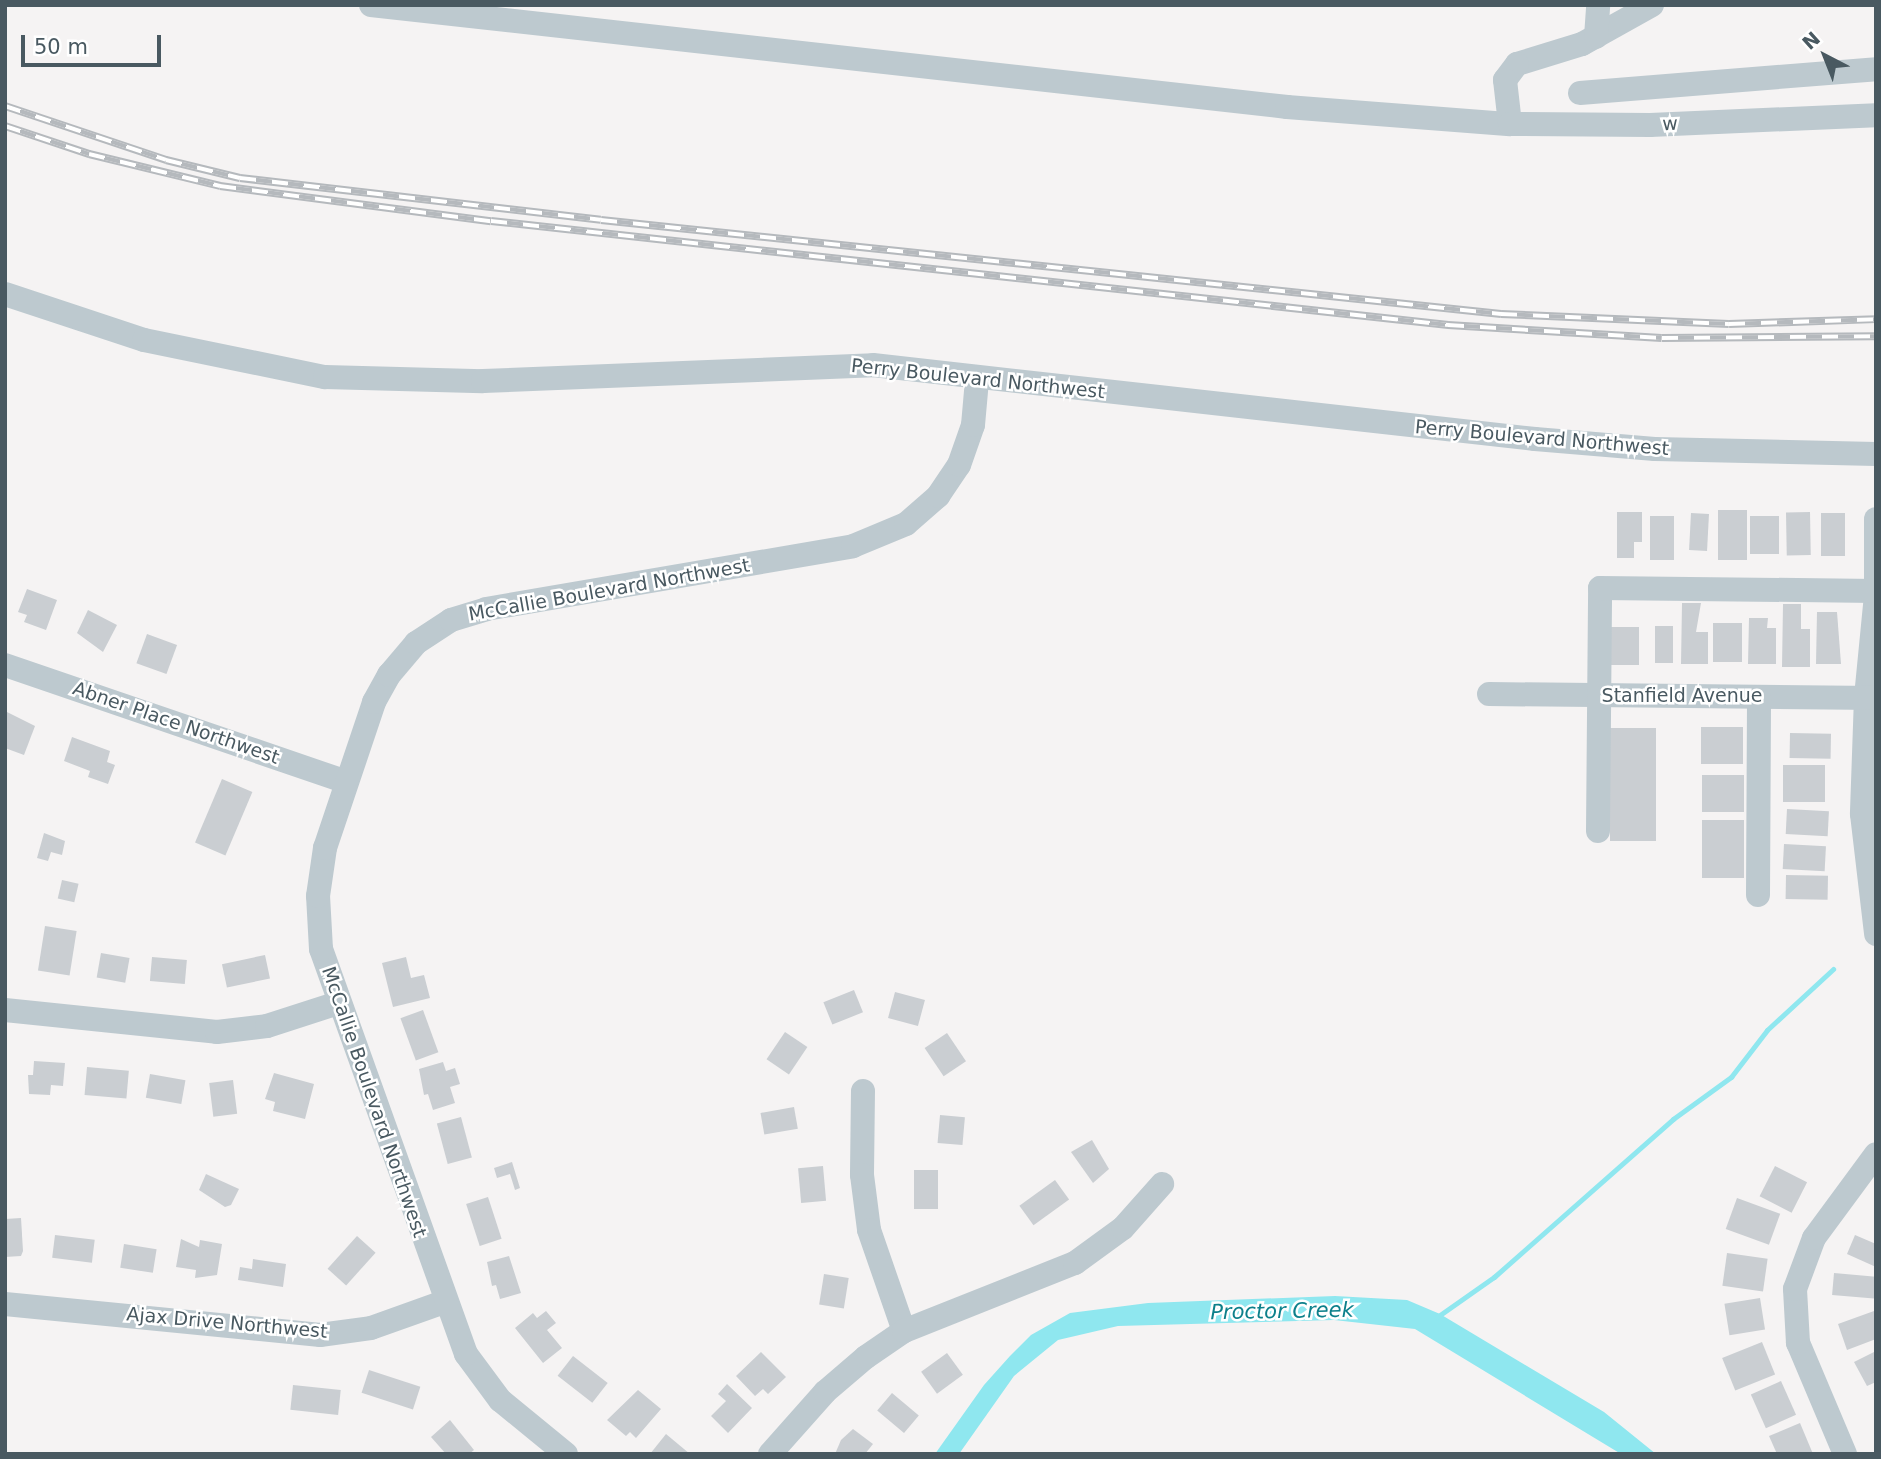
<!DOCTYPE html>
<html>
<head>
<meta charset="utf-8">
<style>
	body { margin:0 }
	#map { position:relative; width:1881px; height:1459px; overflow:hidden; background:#f5f3f3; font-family:"DejaVu Sans",sans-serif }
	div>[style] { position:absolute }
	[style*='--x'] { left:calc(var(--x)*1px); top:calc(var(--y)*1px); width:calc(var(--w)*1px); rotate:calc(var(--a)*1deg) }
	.water>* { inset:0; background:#8fe7ef }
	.stream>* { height:5px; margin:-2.5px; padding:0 2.5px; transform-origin:2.5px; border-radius:2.5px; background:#8fe7ef }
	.building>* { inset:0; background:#caced2; transform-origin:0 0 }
	.minor>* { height:24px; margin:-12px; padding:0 12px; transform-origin:12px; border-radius:12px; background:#bdc9cf }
	.rail>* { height:8px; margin-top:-4px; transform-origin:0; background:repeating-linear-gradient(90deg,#fff 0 16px,#b5b9bd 0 32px); box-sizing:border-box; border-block:2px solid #b5b9bd }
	span { translate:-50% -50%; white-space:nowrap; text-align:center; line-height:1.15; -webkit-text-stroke:5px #fff; paint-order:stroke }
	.street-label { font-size:19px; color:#495961 }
	.water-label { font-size:21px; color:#0c808b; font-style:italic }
	.frame { position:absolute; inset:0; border:7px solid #495961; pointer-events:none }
	.north { position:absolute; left:1790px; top:21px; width:70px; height:70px; -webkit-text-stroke:5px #fff; paint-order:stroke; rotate:318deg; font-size:19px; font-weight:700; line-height:28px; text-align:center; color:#495961 }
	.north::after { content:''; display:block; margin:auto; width:24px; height:32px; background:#495961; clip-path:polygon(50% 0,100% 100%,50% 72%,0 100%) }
	.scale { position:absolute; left:21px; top:35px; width:140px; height:32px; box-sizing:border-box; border:4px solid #495961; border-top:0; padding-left:9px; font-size:21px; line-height:24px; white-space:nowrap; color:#495961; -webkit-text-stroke:5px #fff; paint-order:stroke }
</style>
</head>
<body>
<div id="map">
	<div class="water">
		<div style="clip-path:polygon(1335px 1296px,1407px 1300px,1440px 1314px,1604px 1412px,1656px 1454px,1621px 1454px,1415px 1329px,1334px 1320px,1118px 1326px,1058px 1340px,1014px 1376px,959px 1454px,935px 1454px,984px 1385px,1010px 1356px,1031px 1335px,1070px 1313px,1148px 1303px)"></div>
	</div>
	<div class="stream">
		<div style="--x:1437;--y:1317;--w:70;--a:-35.1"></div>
		<div style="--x:1494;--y:1277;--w:239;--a:-41.4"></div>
		<div style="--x:1673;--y:1119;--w:72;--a:-35.9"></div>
		<div style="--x:1731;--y:1077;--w:59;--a:-52.5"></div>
		<div style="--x:1767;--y:1030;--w:90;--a:-42.7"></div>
	</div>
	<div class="building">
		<div style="left:1718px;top:510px;width:29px;height:50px"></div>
		<div style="clip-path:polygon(1617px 512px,1642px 512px,1642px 542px,1634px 542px,1634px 558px,1617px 558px)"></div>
		<div style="left:1810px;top:512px;width:43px;height:24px;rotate:89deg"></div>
		<div style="left:1691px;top:513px;width:18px;height:37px;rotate:3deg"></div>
		<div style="left:1821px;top:513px;width:24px;height:43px"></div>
		<div style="left:1674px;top:516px;width:44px;height:24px;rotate:90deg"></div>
		<div style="left:1750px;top:516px;width:29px;height:38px"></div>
		<div style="clip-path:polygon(27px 589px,57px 600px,46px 630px,24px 622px,27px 615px,18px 612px)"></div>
		<div style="clip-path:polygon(1682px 603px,1701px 603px,1696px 632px,1708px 632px,1708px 664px,1681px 664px)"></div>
		<div style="clip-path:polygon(1783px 604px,1801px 604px,1801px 629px,1810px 629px,1810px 667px,1782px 667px)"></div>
		<div style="clip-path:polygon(88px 610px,117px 625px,103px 652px,77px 633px)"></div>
		<div style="clip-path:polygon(1817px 612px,1837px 612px,1841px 664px,1816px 664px)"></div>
		<div style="clip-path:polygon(1749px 618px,1768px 618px,1767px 628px,1776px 628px,1776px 664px,1748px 664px)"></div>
		<div style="left:1713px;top:623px;width:29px;height:39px"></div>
		<div style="left:1655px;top:626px;width:18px;height:37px"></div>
		<div style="left:1610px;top:627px;width:29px;height:38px"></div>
		<div style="left:147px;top:634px;width:32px;height:31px;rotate:20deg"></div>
		<div style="clip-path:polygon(7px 712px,35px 726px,24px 755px,5px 748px)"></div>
		<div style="left:1701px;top:727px;width:42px;height:37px"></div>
		<div style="left:1610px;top:728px;width:46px;height:113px"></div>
		<div style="left:1790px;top:733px;width:41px;height:25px;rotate:1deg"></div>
		<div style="clip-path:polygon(72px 737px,110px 751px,107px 762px,115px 765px,108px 784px,88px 777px,90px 771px,64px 761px)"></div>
		<div style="left:1783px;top:765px;width:42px;height:37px"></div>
		<div style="left:1702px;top:775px;width:42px;height:37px"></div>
		<div style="left:222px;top:779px;width:33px;height:69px;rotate:23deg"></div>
		<div style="left:1787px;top:809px;width:42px;height:25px;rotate:3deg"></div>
		<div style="left:1702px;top:820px;width:42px;height:58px"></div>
		<div style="clip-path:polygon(44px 833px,65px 841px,62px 855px,51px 852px,48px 861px,37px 858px)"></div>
		<div style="left:1784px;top:844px;width:42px;height:25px;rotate:3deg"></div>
		<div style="left:1786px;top:875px;width:42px;height:24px;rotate:1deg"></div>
		<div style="left:62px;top:880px;width:17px;height:19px;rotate:13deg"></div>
		<div style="left:45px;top:926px;width:32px;height:45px;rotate:9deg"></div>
		<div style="left:101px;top:953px;width:29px;height:25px;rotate:10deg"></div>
		<div style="left:265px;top:955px;width:24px;height:44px;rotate:78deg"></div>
		<div style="left:152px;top:957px;width:35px;height:24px;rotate:5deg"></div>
		<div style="clip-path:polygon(406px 957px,411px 978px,424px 975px,430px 998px,393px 1007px,382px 963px)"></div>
		<div style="left:854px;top:990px;width:24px;height:33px;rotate:68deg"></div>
		<div style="left:895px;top:992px;width:31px;height:27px;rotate:15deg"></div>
		<div style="left:423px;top:1010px;width:45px;height:24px;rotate:70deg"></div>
		<div style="left:785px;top:1032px;width:27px;height:33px;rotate:34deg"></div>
		<div style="left:947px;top:1033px;width:34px;height:27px;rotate:56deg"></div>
		<div style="clip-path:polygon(34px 1061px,65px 1063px,63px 1086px,51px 1085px,50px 1095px,29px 1094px,28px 1075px,33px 1075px)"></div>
		<div style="clip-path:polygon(443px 1062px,446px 1071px,455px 1068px,460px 1084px,450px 1087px,455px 1103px,433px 1110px,428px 1094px,424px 1095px,419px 1069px)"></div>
		<div style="left:87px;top:1067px;width:42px;height:28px;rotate:5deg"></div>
		<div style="clip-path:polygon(274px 1073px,314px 1084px,305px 1119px,273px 1111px,275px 1102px,265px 1099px)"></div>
		<div style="left:150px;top:1074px;width:36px;height:24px;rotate:10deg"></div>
		<div style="left:233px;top:1080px;width:34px;height:24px;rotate:83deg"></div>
		<div style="left:794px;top:1107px;width:22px;height:34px;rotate:80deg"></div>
		<div style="left:940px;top:1115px;width:25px;height:28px;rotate:5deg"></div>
		<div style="left:461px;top:1117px;width:42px;height:25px;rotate:75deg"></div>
		<div style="clip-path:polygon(1092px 1140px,1109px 1169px,1093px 1183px,1071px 1152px)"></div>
		<div style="clip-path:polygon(512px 1162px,520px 1188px,515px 1190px,510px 1174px,497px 1178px,494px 1168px)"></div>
		<div style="left:823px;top:1166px;width:35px;height:25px;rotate:85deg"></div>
		<div style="left:1775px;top:1166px;width:36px;height:34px;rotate:27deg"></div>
		<div style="left:914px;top:1170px;width:24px;height:39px"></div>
		<div style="clip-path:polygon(206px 1174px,239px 1189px,231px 1205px,225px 1207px,199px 1190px)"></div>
		<div style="left:1055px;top:1180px;width:24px;height:44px;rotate:54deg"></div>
		<div style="left:488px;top:1197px;width:44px;height:23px;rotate:72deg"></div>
		<div style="left:1737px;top:1198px;width:46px;height:33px;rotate:20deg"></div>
		<div style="clip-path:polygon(21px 1218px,23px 1251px,21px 1256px,5px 1257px,5px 1219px)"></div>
		<div style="left:55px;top:1235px;width:40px;height:23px;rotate:7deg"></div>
		<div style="clip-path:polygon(1855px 1235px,1876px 1244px,1876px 1267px,1847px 1254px)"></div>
		<div style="left:357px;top:1236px;width:25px;height:44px;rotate:42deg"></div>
		<div style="clip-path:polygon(181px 1239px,199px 1247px,200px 1240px,222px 1244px,217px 1275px,195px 1278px,196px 1270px,176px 1267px)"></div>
		<div style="left:124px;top:1244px;width:33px;height:24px;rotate:9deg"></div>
		<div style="left:1727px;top:1253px;width:41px;height:33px;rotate:8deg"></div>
		<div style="clip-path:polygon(509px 1256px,521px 1293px,500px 1299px,496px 1285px,492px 1286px,487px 1262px)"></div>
		<div style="clip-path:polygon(253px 1259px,286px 1264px,283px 1287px,238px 1280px,240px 1267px,252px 1269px)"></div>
		<div style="left:1834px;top:1273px;width:42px;height:22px;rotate:5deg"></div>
		<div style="left:824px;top:1274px;width:25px;height:31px;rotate:9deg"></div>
		<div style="left:1760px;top:1298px;width:32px;height:36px;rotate:81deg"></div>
		<div style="clip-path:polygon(546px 1311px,556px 1323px,547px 1330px,562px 1348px,543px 1363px,515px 1328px,533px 1313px,537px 1318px)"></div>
		<div style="clip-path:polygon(1874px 1311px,1876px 1339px,1847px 1350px,1838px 1324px)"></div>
		<div style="left:1762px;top:1342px;width:35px;height:43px;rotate:68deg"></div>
		<div style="clip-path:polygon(1876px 1351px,1876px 1382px,1867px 1386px,1854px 1362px)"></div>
		<div style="clip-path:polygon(761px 1352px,786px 1377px,768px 1394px,763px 1389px,755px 1396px,736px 1376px)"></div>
		<div style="left:947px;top:1353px;width:27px;height:32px;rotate:54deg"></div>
		<div style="left:573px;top:1356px;width:44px;height:25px;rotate:38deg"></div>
		<div style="left:369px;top:1370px;width:54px;height:24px;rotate:18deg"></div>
		<div style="left:1781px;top:1381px;width:37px;height:33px;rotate:66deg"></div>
		<div style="clip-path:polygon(727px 1384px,752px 1408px,728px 1433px,711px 1416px,726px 1401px,718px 1394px)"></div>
		<div style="left:293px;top:1385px;width:48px;height:25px;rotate:6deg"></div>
		<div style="clip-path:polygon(638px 1390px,661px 1409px,636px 1438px,630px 1432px,626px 1436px,607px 1420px)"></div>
		<div style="left:892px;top:1393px;width:35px;height:23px;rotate:40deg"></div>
		<div style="clip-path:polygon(450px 1420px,474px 1450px,469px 1454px,446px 1454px,431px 1437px)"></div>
		<div style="clip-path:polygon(1800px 1423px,1813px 1454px,1777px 1454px,1769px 1436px)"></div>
		<div style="clip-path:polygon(853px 1429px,873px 1444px,865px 1454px,835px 1454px,841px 1440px)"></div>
		<div style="clip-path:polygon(666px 1434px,690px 1454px,650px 1454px)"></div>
	</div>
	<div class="minor">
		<div style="--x:371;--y:5;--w:922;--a:6.35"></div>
		<div style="--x:1287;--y:107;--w:224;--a:4.4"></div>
		<div style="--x:1652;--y:5;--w:80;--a:150.9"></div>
		<div style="--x:1582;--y:44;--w:68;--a:162.9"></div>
		<div style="--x:1517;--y:64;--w:20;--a:127"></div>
		<div style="--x:1505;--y:80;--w:44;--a:83.5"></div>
		<div style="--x:1510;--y:124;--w:140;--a:0.4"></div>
		<div style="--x:1650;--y:125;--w:226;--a:-2.5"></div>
		<div style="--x:1596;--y:37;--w:32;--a:-86"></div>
		<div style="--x:1580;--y:93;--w:297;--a:-4.6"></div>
		<div style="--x:5;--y:294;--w:146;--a:18.3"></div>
		<div style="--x:144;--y:340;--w:185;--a:11.6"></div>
		<div style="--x:325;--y:377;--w:158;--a:1.5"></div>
		<div style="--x:483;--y:381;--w:390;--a:-2.3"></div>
		<div style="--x:873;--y:365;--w:666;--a:6.38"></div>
		<div style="--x:1535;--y:439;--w:120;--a:4.8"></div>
		<div style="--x:1655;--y:449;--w:221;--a:1.3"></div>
		<div style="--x:1876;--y:519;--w:63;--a:90"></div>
		<div style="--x:1876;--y:595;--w:102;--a:95.6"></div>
		<div style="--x:1866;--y:697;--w:117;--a:92"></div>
		<div style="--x:1862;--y:814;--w:121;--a:83.3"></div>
		<div style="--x:5;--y:665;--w:361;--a:18.9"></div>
		<div style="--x:1489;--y:694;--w:387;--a:0.6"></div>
		<div style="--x:1598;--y:831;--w:243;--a:-89.5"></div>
		<div style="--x:1600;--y:588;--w:276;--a:0.6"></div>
		<div style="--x:1758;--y:895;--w:198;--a:-89.7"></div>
		<div style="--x:5;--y:1010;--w:213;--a:5.9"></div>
		<div style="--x:217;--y:1032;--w:50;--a:-6.8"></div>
		<div style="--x:267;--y:1026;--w:75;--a:-17.9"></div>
		<div style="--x:863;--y:1091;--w:84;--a:90.7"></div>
		<div style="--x:862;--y:1175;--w:55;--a:82.7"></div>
		<div style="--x:869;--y:1230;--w:107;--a:70.9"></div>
		<div style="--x:5;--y:1304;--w:317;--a:5.6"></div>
		<div style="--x:320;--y:1335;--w:51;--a:-7.8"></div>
		<div style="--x:371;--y:1328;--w:77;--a:-19.6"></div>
		<div style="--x:566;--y:1454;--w:85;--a:-140.7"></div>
		<div style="--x:500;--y:1400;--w:57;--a:-126.5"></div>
		<div style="--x:466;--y:1354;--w:430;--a:-109.7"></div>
		<div style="--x:321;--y:949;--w:53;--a:-93.2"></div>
		<div style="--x:318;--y:896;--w:49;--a:-81.7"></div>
		<div style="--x:325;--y:848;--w:154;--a:-71.4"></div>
		<div style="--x:374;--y:702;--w:31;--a:-61"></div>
		<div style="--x:389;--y:675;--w:42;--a:-49.8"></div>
		<div style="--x:416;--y:643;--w:42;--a:-33.3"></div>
		<div style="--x:451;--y:620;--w:37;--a:-17"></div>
		<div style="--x:486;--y:609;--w:372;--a:-9.7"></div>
		<div style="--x:853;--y:546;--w:57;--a:-22.5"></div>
		<div style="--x:906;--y:524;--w:43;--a:-41.2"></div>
		<div style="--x:938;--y:496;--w:37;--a:-56"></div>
		<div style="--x:959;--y:465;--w:42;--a:-70.7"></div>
		<div style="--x:973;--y:425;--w:45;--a:-84.9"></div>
		<div style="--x:770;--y:1454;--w:83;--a:-48.4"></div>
		<div style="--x:825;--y:1392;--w:54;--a:-40.5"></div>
		<div style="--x:866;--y:1357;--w:46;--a:-34.4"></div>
		<div style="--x:904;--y:1331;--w:184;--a:-21.7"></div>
		<div style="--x:1075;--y:1263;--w:59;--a:-36.1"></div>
		<div style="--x:1123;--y:1228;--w:59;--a:-48.4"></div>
		<div style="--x:1845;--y:1454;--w:121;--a:-112.9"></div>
		<div style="--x:1798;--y:1343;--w:54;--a:-93.2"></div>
		<div style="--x:1795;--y:1289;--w:54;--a:-69.6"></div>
		<div style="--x:1814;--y:1238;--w:104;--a:-53.6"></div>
	</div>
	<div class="rail">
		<div style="--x:5;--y:106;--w:170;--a:18.5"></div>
		<div style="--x:166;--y:160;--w:76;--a:13.7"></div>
		<div style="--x:240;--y:178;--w:363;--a:6.6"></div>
		<div style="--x:601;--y:220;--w:905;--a:5.96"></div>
		<div style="--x:1501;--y:314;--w:228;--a:2.5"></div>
		<div style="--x:1729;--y:324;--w:147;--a:-1.9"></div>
		<div style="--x:5;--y:126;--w:89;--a:18.4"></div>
		<div style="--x:89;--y:154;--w:135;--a:13.7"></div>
		<div style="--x:220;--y:186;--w:273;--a:7.4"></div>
		<div style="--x:491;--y:221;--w:963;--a:6.2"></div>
		<div style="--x:1448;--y:325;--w:214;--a:3.5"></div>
		<div style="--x:1662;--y:338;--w:214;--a:-0.5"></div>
	</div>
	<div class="street-label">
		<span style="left:1670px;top:124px;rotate:-2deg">w</span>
		<span style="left:978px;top:379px;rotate:6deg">Perry Boulevard Northwest</span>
		<span style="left:1542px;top:438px;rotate:5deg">Perry Boulevard Northwest</span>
		<span style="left:609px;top:590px;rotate:-10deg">McCallie Boulevard Northwest</span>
		<span style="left:1682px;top:696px">Stanfield Avenue</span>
		<span style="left:176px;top:723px;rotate:19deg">Abner Place Northwest</span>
		<span style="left:374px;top:1102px;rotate:71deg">McCallie Boulevard Northwest</span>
		<span style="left:227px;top:1323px;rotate:5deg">Ajax Drive Northwest</span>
	</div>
	<div class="water-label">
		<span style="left:1282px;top:1311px;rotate:-1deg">Proctor Creek</span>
	</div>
	<div class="frame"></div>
	<div class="north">N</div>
	<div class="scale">50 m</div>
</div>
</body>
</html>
